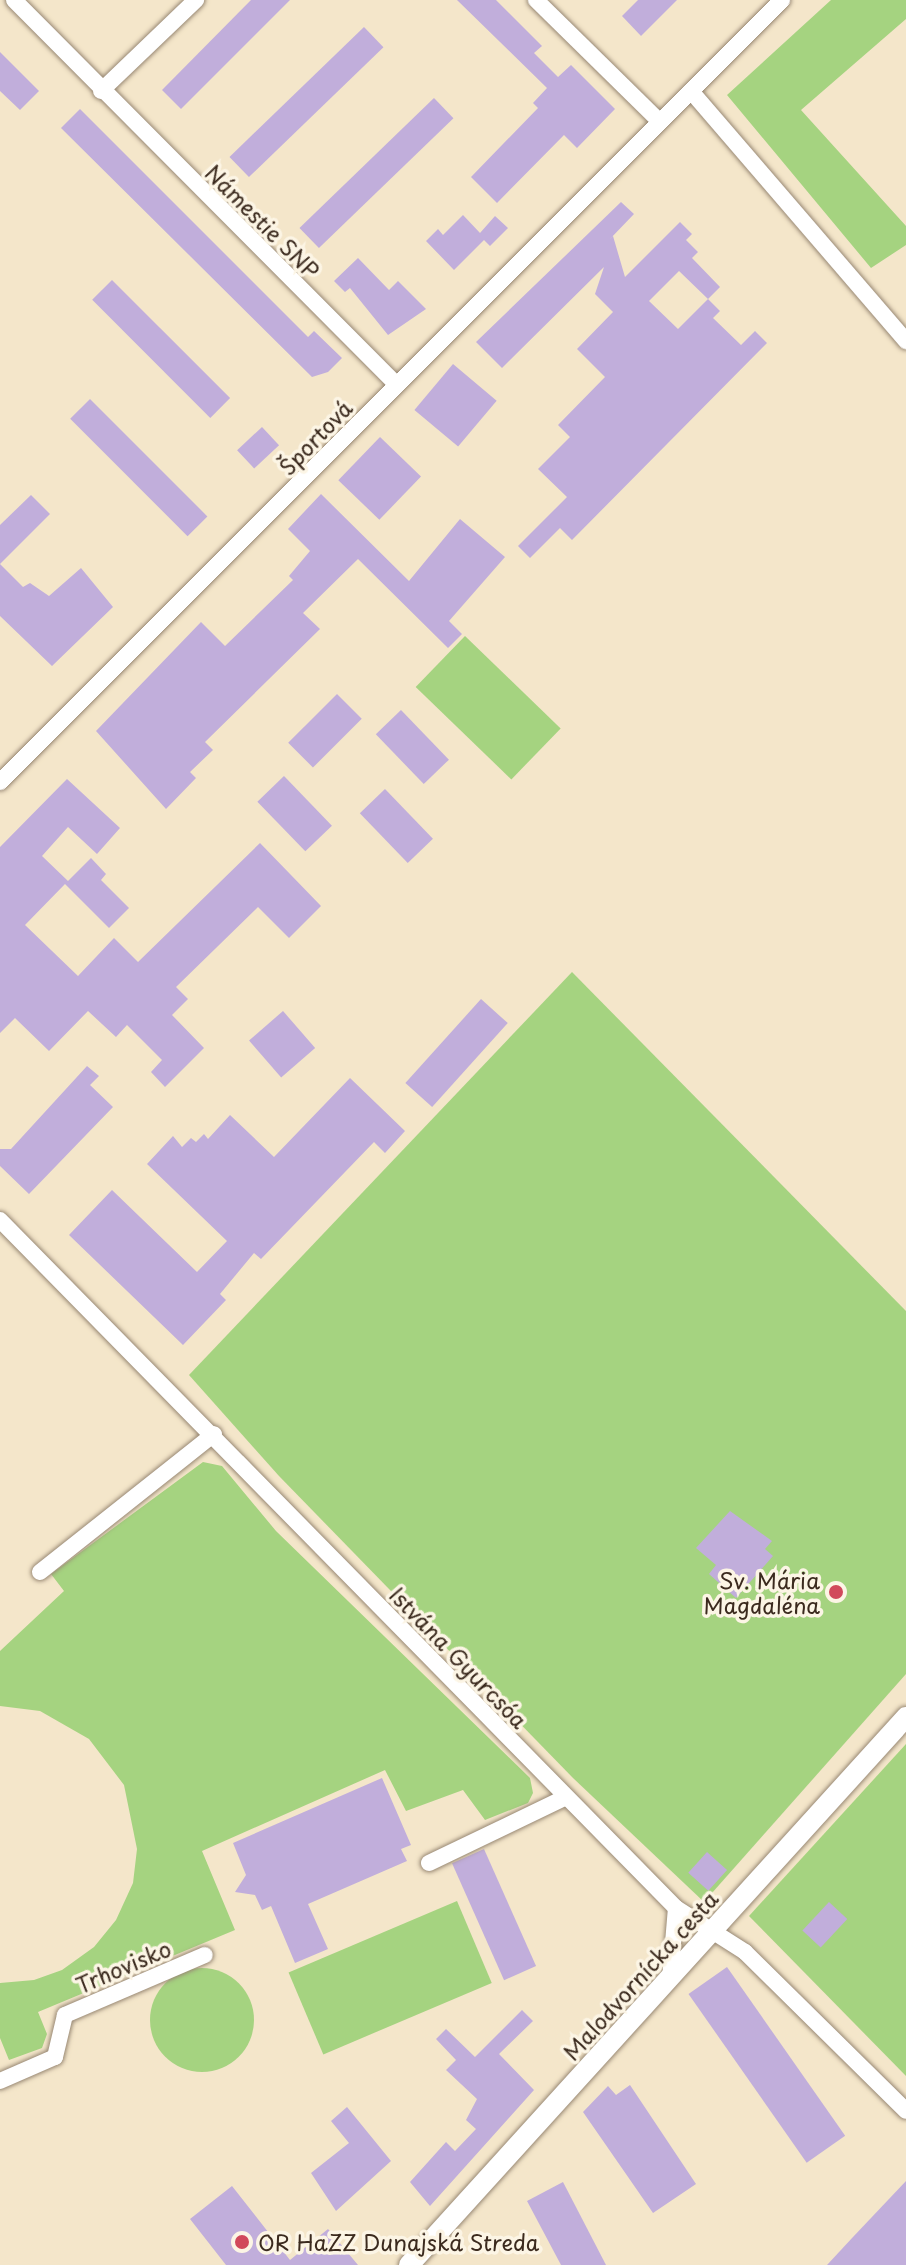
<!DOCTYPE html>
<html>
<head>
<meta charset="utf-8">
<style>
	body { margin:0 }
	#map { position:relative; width:906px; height:2265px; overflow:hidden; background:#f4e6ca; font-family:"Playpen Sans",sans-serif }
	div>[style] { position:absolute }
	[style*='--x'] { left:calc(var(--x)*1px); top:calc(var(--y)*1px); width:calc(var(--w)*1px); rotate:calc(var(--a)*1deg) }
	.green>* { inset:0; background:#a5d380; transform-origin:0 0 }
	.round { border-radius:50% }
	.building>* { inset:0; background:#c1aedb; transform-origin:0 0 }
	.roads { filter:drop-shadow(0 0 2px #988874) drop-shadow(0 0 2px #988874) }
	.minor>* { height:16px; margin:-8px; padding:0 8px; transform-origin:8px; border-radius:8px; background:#fff }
	.tertiary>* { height:20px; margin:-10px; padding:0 10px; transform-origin:10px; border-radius:10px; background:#fff }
	.dots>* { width:22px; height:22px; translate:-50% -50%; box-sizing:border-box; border:4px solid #fcf5e5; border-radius:50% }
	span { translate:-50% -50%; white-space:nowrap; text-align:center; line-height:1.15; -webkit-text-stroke:7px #fcf5e5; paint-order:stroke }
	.street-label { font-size:22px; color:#3b2a1e }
	.poi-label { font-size:22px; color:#3b2a1e }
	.right { translate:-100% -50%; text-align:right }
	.left { translate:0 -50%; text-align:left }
</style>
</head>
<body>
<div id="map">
	<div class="green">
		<div style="clip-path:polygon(831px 0,906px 0,906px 19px,801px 110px,906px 226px,906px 245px,871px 268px,727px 95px)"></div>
		<div style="left:465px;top:636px;width:133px;height:71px;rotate:44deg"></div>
		<div style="clip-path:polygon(572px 972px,906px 1311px,906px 1674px,704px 1902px,573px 1778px,279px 1476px,189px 1375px)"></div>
		<div style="clip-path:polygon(203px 1462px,222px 1466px,276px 1531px,530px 1778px,533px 1793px,528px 1803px,485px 1820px,463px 1790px,406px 1811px,385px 1770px,202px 1851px,235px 1930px,38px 2012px,47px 2034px,42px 2048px,9px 2060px,0 2038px,0 1983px,34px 1980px,62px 1970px,94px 1947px,116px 1920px,133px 1883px,137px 1849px,124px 1785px,89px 1739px,40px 1711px,0 1706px,0 1651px,64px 1591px,51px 1574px)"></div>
		<div style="clip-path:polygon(906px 1744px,906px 2076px,749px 1916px)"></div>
		<div style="left:457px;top:1901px;width:89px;height:183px;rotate:67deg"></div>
		<div class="round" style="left:150px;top:1968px;width:104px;height:104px"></div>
	</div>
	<div class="building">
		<div style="clip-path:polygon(251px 0,290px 0,181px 109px,162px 90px)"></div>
		<div style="clip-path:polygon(457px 0,496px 0,542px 46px,534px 53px,558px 77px,571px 65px,615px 109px,577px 148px,564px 135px,497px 203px,471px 177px,538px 108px,533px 103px,547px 88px)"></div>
		<div style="clip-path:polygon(638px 0,677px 0,641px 36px,622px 16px)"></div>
		<div style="left:364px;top:27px;width:28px;height:187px;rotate:46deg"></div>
		<div style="clip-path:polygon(0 52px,39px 91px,20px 110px,0 91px)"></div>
		<div style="left:434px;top:98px;width:28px;height:187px;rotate:46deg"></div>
		<div style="clip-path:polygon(80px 109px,308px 337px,314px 331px,342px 358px,328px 372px,312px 377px,61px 128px)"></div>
		<div style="clip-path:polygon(evenodd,621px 202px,634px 214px,609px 240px,613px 236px,625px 277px,680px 222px,692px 234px,686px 240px,698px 252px,692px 258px,720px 287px,708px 299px,720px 311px,713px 318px,741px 345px,755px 331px,767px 343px,572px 540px,560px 528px,530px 558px,518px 546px,567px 497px,538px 469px,570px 437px,558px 425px,605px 377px,577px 349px,613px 312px,595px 294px,604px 267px,502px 368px,476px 342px,621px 202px,679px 271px,708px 299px,678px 329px,649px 301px,679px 271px)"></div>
		<div style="clip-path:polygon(463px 215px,480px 233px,495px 216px,508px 228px,490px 246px,484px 240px,454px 270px,426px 241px,438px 229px,443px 235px)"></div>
		<div style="clip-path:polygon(358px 258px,389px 290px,398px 281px,426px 309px,388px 335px,350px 288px,345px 292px,334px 281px)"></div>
		<div style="left:112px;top:280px;width:167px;height:28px;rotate:45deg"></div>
		<div style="left:453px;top:364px;width:57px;height:60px;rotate:40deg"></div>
		<div style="left:90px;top:399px;width:166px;height:28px;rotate:45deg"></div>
		<div style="left:262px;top:427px;width:25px;height:34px;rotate:47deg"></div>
		<div style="left:380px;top:437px;width:57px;height:60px;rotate:44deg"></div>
		<div style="clip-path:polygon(321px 494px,409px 581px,460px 519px,505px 557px,449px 621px,462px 634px,448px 648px,358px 559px,303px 613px,320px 629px,205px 742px,213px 750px,190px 772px,196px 778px,166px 809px,96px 731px,201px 622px,225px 646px,293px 580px,289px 576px,310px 551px,288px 529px)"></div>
		<div style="clip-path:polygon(31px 495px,50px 514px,0 564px,0 525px)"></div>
		<div style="clip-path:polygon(0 564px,23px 587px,30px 583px,49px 596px,81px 568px,113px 607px,52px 666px,0 616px)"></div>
		<div style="left:337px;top:694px;width:35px;height:69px;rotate:45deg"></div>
		<div style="left:401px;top:710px;width:69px;height:35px;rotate:46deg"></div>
		<div style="left:284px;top:776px;width:69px;height:37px;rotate:46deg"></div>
		<div style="clip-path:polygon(67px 779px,120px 828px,97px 854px,68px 827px,42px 856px,68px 881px,91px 858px,106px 874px,101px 880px,129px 908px,109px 928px,65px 884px,25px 925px,78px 976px,114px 938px,138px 962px,260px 843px,321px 906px,289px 938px,258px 907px,176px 987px,188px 999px,172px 1015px,204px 1048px,165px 1087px,151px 1072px,162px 1060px,127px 1025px,116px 1037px,88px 1011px,49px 1051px,15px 1018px,0 1033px,0 847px)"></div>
		<div style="left:385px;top:789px;width:69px;height:35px;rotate:46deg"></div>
		<div style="left:481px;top:999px;width:36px;height:113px;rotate:42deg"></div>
		<div style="left:283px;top:1011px;width:49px;height:45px;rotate:49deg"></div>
		<div style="clip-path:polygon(87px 1066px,99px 1076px,90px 1085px,113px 1107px,29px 1194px,0 1166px,0 1149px,11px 1149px)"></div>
		<div style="clip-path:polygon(350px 1078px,405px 1131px,385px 1153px,374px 1142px,261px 1259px,254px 1253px,220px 1294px,226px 1300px,183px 1345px,69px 1235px,112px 1190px,197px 1272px,227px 1241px,147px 1164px,173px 1136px,182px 1147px,191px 1138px,196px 1142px,204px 1134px,208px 1139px,230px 1115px,274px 1157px)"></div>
		<div style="clip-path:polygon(730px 1511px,772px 1541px,765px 1549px,773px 1556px,736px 1598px,709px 1574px,716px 1565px,696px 1548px)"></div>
		<div style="clip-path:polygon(382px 1778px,411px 1845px,401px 1849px,407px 1861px,308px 1904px,328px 1949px,295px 1963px,271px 1906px,262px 1910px,255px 1895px,235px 1892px,246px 1875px,233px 1843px)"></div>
		<div style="left:484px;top:1849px;width:128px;height:35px;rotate:66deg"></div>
		<div style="left:707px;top:1852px;width:27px;height:28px;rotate:42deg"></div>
		<div style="left:829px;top:1902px;width:25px;height:39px;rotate:43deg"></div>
		<div style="left:727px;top:1967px;width:206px;height:47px;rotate:55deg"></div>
		<div style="clip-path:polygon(522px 2010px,533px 2021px,499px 2054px,534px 2090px,430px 2206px,410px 2182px,446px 2142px,455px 2151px,476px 2129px,466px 2120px,477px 2099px,446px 2070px,456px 2060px,436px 2039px,446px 2029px,475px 2057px)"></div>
		<div style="clip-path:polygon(630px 2085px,696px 2184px,653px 2213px,583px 2112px,608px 2086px,616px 2095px)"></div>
		<div style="clip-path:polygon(347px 2107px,391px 2161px,336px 2211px,311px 2173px,349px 2143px,331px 2121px)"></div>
		<div style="clip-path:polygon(906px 2181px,906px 2265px,827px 2265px,853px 2237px)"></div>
		<div style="clip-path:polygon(563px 2182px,606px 2265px,561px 2265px,527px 2201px)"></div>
		<div style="clip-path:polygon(232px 2186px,290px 2260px,328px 2229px,358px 2265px,226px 2265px,190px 2219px)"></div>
	</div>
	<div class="roads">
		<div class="minor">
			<div style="--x:14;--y:0;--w:539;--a:45.15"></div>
			<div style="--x:536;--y:0;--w:173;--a:44.5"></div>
			<div style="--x:101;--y:91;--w:132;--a:-43.8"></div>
			<div style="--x:691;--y:91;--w:330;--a:49.3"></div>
			<div style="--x:0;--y:782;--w:1106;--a:-45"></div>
			<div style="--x:0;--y:1220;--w:965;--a:45.5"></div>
			<div style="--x:676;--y:1908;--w:82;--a:32.5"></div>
			<div style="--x:745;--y:1952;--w:226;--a:44.6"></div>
			<div style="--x:40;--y:1572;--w:222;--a:-38.4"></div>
			<div style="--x:429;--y:1863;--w:150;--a:-25.7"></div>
			<div style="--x:670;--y:1979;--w:71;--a:-85.2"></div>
			<div style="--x:0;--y:2081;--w:60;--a:-23.6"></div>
			<div style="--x:55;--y:2057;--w:43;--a:-76.6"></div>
			<div style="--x:65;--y:2015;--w:152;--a:-23.2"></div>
		</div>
		<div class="tertiary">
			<div style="--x:409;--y:2265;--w:740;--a:-47.79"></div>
		</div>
	</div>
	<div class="dots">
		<div style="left:836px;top:1592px;background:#d1495b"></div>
		<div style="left:242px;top:2242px;background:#d1495b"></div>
	</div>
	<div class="street-label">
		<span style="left:263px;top:221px;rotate:45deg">Námestie SNP</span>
		<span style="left:315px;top:437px;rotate:-46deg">Športová</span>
		<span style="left:459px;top:1657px;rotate:46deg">Istvána Gyurcsóa</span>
		<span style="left:123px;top:1966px;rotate:-23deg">Trhovisko</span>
		<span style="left:640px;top:1975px;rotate:-48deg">Malodvornícka cesta</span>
	</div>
	<div class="poi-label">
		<span class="right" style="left:820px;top:1592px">Sv. Mária<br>Magdaléna</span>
		<span class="left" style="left:258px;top:2242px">OR HaZZ Dunajská Streda</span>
	</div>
</div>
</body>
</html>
